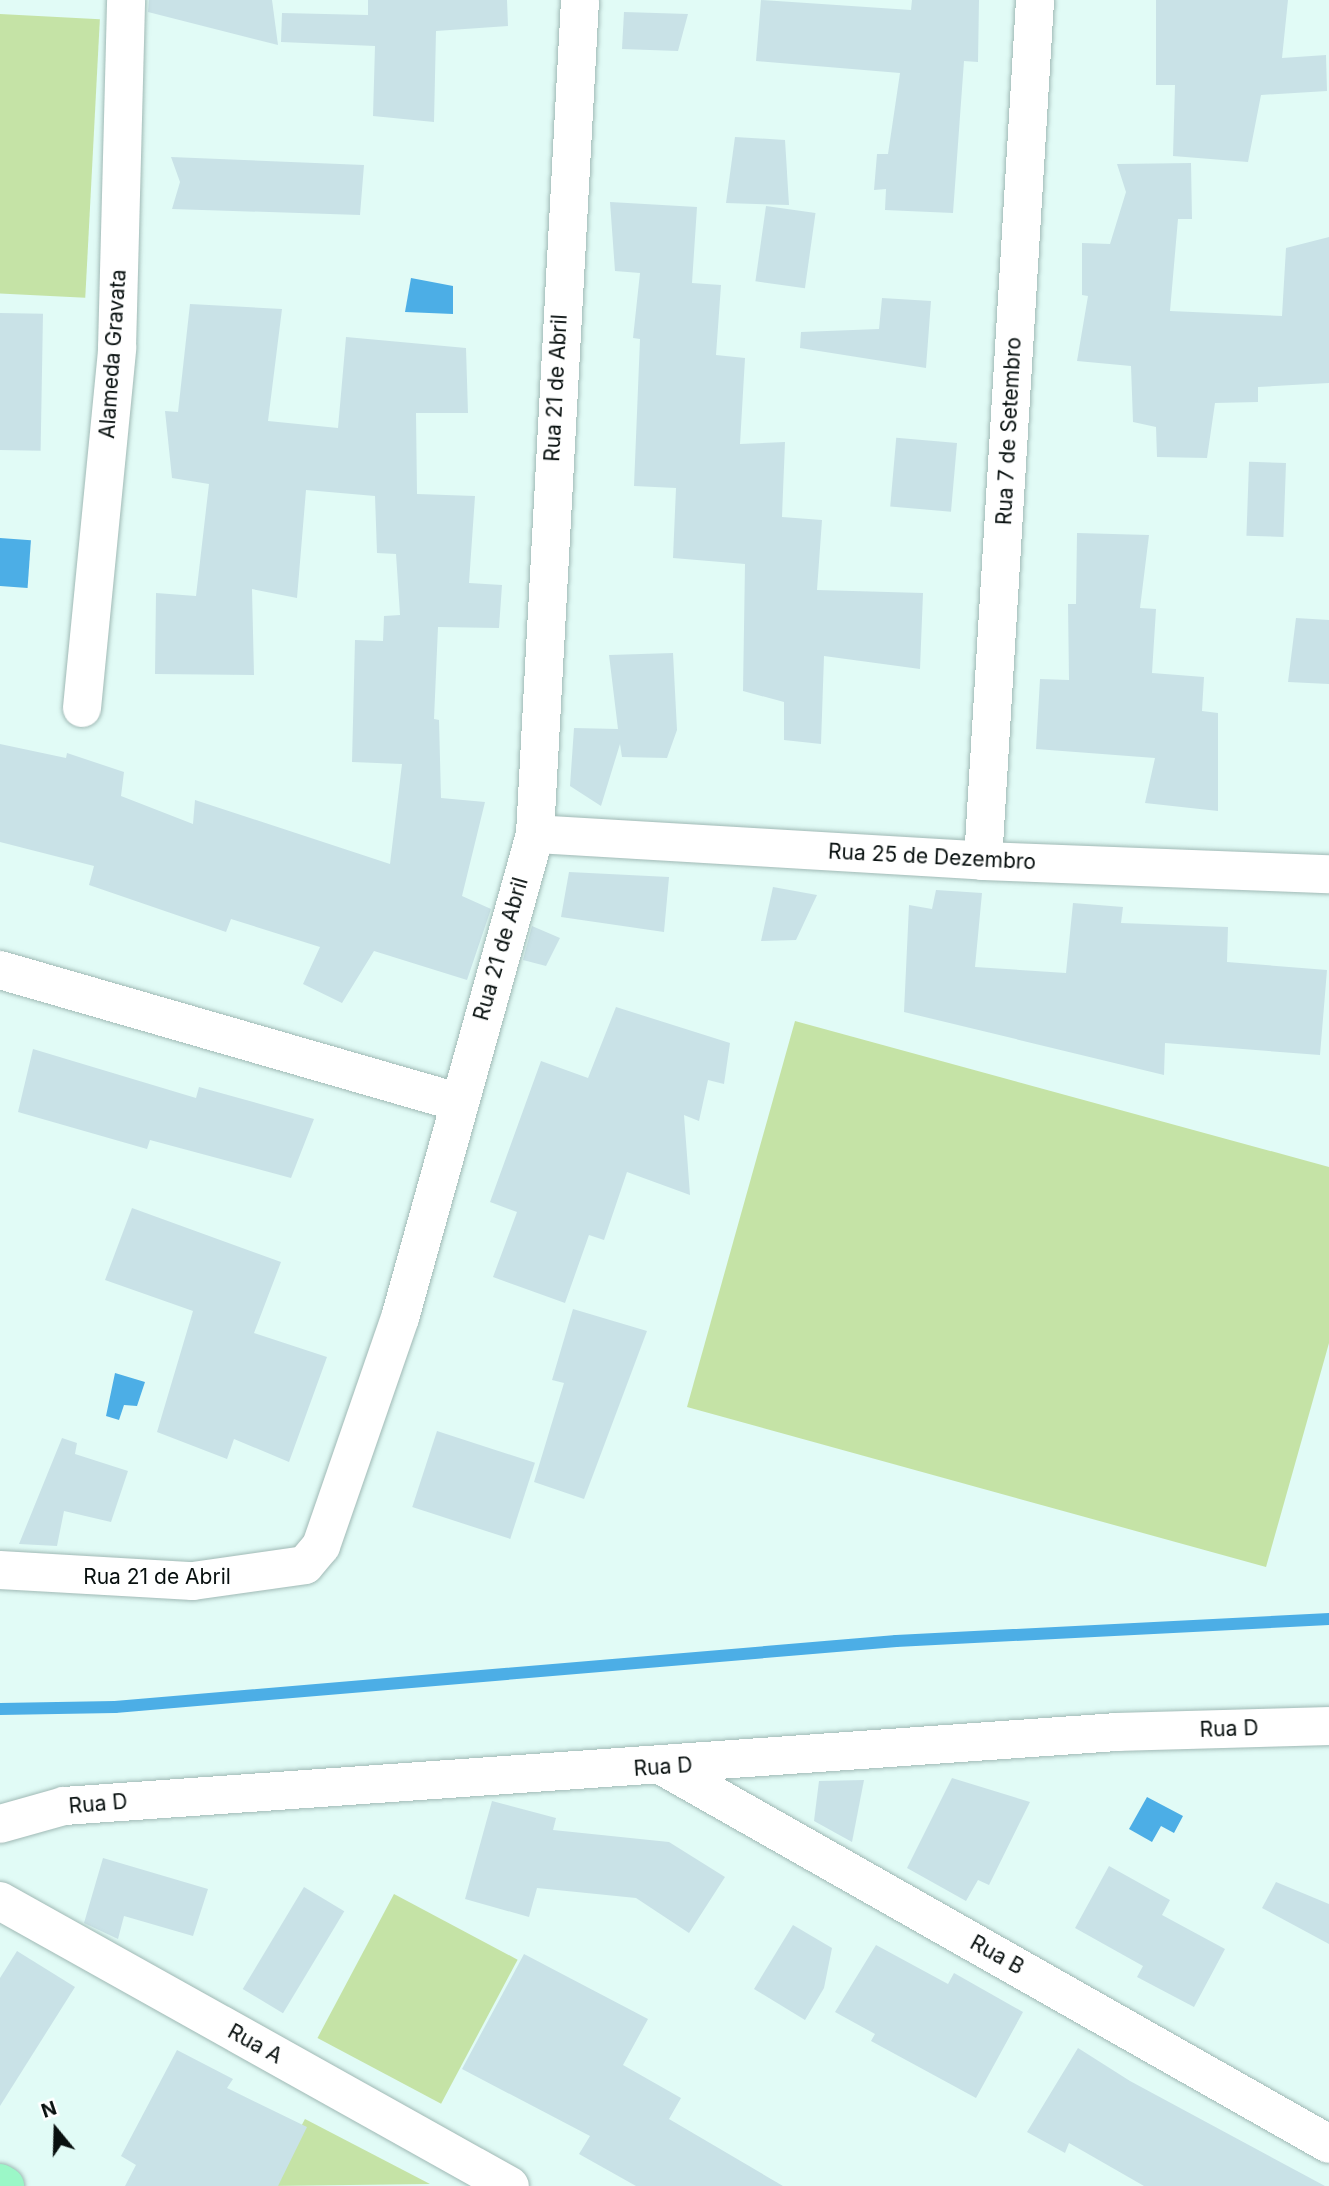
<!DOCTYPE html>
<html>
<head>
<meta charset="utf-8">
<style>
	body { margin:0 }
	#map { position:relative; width:1329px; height:2186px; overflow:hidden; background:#e1fbf6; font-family:Inter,sans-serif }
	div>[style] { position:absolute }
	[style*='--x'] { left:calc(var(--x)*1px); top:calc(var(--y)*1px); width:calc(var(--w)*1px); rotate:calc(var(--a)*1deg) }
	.green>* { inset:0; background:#c5e3a6; transform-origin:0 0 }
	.water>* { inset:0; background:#4caee6; transform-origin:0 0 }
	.stream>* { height:12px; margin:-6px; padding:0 6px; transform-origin:6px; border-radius:6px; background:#4caee6 }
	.building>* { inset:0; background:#c9e2e7; transform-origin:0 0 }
	.roads { filter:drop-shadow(0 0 2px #a0b9b5) drop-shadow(0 0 2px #a0b9b5) }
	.minor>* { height:38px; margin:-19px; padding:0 19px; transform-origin:19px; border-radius:19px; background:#fff }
	.major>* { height:38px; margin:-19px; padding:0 19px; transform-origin:19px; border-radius:19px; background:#9bf7c7 }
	span { translate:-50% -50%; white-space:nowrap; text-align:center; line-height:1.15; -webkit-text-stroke:5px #fff; paint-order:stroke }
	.street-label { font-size:21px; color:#08100f }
	.north { position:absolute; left:21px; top:2095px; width:70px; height:70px; -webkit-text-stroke:5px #fff; paint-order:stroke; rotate:341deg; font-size:19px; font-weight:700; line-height:28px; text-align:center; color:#08100f }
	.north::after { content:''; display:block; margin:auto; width:24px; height:32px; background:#08100f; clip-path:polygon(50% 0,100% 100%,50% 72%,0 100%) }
</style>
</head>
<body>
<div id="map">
	<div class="green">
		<div style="left:0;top:14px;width:100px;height:279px;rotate:3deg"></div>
		<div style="clip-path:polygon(795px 1021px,1329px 1167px,1329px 1343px,1266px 1567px,687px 1407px)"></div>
		<div style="left:394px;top:1894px;width:140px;height:163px;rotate:28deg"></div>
		<div style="clip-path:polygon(305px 2119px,430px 2184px,269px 2186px)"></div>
	</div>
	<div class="water">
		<div style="clip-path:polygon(411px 278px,453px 286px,453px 314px,405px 312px)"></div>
		<div style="left:0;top:538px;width:31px;height:48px;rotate:4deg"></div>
		<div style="clip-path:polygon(115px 1373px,145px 1382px,137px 1406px,124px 1405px,119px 1420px,106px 1416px)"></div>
		<div style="clip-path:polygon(1147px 1797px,1183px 1816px,1174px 1833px,1161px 1826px,1152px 1842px,1129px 1829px)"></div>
	</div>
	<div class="stream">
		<div style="--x:0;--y:1709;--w:115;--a:-1"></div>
		<div style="--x:115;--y:1707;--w:784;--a:-4.83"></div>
		<div style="--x:896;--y:1641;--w:434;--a:-2.9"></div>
	</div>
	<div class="building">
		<div style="clip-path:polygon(149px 0,272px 0,278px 45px,148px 12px)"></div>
		<div style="clip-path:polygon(368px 0,507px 0,508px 26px,436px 31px,434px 122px,373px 116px,375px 46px,281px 42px,282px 13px,368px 15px)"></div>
		<div style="clip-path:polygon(761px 0,911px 10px,912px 0,979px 0,978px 62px,964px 61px,953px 213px,885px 210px,886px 189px,874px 190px,877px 154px,888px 154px,900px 73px,756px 61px)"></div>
		<div style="clip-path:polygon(1156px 0,1288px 0,1282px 58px,1326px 55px,1327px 91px,1261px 95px,1248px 162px,1173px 156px,1175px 85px,1156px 85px)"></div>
		<div style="clip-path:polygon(624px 12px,688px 14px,678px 51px,622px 49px)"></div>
		<div style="clip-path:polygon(735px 137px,785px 140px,789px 205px,726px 203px)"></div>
		<div style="clip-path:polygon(171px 157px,364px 165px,360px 215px,172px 209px,180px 182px)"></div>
		<div style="clip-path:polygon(1191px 163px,1192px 219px,1178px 219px,1170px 311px,1282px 316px,1286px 248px,1329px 237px,1329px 383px,1258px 387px,1258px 402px,1215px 403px,1207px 458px,1157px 457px,1156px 427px,1133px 422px,1131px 366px,1077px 361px,1088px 296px,1082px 295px,1082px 243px,1110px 244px,1126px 192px,1117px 164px)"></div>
		<div style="clip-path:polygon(610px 202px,697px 207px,692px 283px,721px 285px,716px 355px,745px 358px,740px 444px,785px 442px,782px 517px,822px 520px,817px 590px,923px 593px,920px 669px,824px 656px,821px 744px,784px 740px,784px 702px,743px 691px,745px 564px,673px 558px,676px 488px,634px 486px,640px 339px,633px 338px,640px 273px,615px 271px)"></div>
		<div style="left:766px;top:206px;width:50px;height:76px;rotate:8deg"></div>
		<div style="clip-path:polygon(882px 298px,931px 301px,926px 368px,800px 348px,801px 332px,879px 329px)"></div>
		<div style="clip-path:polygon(190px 304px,282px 309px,268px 421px,338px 428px,346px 337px,466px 348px,468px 413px,416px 413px,417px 494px,475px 496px,469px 583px,502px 585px,499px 628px,438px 627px,434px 719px,439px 720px,441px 798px,485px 802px,462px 896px,491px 909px,467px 980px,374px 951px,342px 1003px,303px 984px,320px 947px,231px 919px,226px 932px,89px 885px,94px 866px,0 842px,0 744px,66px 758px,67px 753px,124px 772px,121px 796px,193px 824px,195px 800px,390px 864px,402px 764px,352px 762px,355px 640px,383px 641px,384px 616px,400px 615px,396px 554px,377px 553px,375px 496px,306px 490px,297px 598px,252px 589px,254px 675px,155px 674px,156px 593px,196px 596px,209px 484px,172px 478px,165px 411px,178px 412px)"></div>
		<div style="left:0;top:313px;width:43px;height:137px;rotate:1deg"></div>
		<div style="left:957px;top:443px;width:69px;height:61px;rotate:95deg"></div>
		<div style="left:1286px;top:463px;width:74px;height:37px;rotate:92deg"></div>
		<div style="clip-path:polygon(1077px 533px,1149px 535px,1140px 608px,1156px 609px,1152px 673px,1204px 677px,1202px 711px,1218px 713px,1218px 811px,1145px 803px,1155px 758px,1036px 749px,1040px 679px,1069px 680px,1068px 604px,1076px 604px)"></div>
		<div style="clip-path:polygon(1296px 618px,1329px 620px,1329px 684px,1288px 682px)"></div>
		<div style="clip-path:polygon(673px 653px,677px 730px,667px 758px,622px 757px,620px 744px,601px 806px,570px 786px,574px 728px,618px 729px,609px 655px)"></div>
		<div style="clip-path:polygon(569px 872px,669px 877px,664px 932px,561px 917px)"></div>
		<div style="clip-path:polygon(773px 887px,817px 895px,796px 940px,761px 941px)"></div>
		<div style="clip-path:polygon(936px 890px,982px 893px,975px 967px,1066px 973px,1073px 903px,1123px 907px,1121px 923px,1228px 927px,1227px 962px,1327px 970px,1320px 1055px,1165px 1043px,1164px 1075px,904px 1012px,909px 905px,932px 909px)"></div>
		<div style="clip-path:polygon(532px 926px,560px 938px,546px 966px,523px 960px)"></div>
		<div style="clip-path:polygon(616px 1007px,730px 1043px,724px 1084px,708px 1080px,699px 1121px,684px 1115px,690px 1195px,627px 1172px,604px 1240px,589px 1235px,565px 1303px,493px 1277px,517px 1212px,490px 1202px,541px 1061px,588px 1078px)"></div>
		<div style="clip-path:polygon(33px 1049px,196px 1098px,199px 1087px,314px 1119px,291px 1178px,150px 1140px,147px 1149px,18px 1112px)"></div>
		<div style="clip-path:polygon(132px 1208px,281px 1262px,254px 1333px,327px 1357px,289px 1462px,234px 1439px,227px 1459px,157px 1432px,193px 1311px,105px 1280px)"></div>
		<div style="clip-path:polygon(573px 1309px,647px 1331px,584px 1499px,534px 1482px,564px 1383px,552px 1380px)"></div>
		<div style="left:437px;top:1431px;width:103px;height:80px;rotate:18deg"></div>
		<div style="clip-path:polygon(62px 1438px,77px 1443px,75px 1454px,128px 1471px,111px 1522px,64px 1511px,57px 1546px,19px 1544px)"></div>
		<div style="clip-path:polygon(952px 1778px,1030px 1802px,989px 1885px,978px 1880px,966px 1901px,907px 1868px)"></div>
		<div style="clip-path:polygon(864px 1780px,852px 1842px,814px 1821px,819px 1781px)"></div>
		<div style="clip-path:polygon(492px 1801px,556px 1818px,553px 1830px,669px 1842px,725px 1877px,689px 1933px,636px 1898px,537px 1888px,529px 1917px,465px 1899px)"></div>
		<div style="clip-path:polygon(103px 1858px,208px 1889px,193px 1936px,124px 1916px,118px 1939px,84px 1923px)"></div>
		<div style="clip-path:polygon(1109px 1866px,1170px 1900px,1162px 1915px,1225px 1949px,1194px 2007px,1137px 1977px,1143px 1966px,1075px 1928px)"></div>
		<div style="clip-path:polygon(1276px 1882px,1329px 1904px,1329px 1944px,1262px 1908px)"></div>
		<div style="left:304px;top:1887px;width:47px;height:119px;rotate:31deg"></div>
		<div style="clip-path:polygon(793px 1925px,832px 1948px,824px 1988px,805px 2020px,754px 1989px)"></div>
		<div style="clip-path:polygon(876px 1945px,948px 1984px,954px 1973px,1023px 2012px,976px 2098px,871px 2041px,875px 2034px,835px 2012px)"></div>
		<div style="clip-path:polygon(17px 1951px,75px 1987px,0 2106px,0 1978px)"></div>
		<div style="clip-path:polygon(524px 1954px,648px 2019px,623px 2065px,681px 2098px,669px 2119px,783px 2186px,636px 2186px,579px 2154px,590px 2136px,462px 2069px)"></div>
		<div style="clip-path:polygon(1078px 2048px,1130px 2081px,1325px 2186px,1144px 2186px,1069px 2143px,1065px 2153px,1027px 2132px)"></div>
		<div style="clip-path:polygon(177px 2050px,233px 2079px,227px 2088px,307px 2127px,278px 2186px,125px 2186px,136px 2165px,121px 2156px)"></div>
	</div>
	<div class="roads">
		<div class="minor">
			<div style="--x:82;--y:708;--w:362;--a:-84.4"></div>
			<div style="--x:117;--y:348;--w:348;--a:-88.5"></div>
			<div style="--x:535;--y:834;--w:449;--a:3.4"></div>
			<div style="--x:983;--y:861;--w:346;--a:2.2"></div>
			<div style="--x:983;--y:861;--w:863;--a:-86.54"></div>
			<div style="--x:0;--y:970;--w:476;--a:16.1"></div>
			<div style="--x:0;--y:1570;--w:193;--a:3.3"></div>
			<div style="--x:193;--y:1581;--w:113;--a:-8.1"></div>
			<div style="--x:305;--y:1565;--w:25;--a:-50"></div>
			<div style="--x:321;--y:1546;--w:241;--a:-70.9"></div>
			<div style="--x:400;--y:1318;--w:502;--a:-74.41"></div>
			<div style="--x:535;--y:834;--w:835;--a:-86.91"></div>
			<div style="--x:664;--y:1767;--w:764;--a:29.55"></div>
			<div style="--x:0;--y:1824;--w:66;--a:-15.7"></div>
			<div style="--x:64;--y:1806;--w:1056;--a:-4.02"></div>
			<div style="--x:1117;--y:1732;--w:212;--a:-1.6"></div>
			<div style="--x:0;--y:1901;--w:584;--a:29.2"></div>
		</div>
		<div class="major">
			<div style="--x:0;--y:2183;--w:6;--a:31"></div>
		</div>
	</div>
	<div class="street-label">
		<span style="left:113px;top:354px;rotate:-86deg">Alameda Gravata</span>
		<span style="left:556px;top:388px;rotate:-87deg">Rua 21 de Abril</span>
		<span style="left:1009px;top:431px;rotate:-87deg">Rua 7 de Setembro</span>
		<span style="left:932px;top:857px;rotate:3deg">Rua 25 de Dezembro</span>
		<span style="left:501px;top:949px;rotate:-74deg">Rua 21 de Abril</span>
		<span style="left:157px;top:1577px">Rua 21 de Abril</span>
		<span style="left:1229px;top:1729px;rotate:-2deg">Rua D</span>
		<span style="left:663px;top:1767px;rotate:-4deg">Rua D</span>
		<span style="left:98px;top:1804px;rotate:-5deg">Rua D</span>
		<span style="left:997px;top:1955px;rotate:29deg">Rua B</span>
		<span style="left:255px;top:2044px;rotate:29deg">Rua A</span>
	</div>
	<div class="north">N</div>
</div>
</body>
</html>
